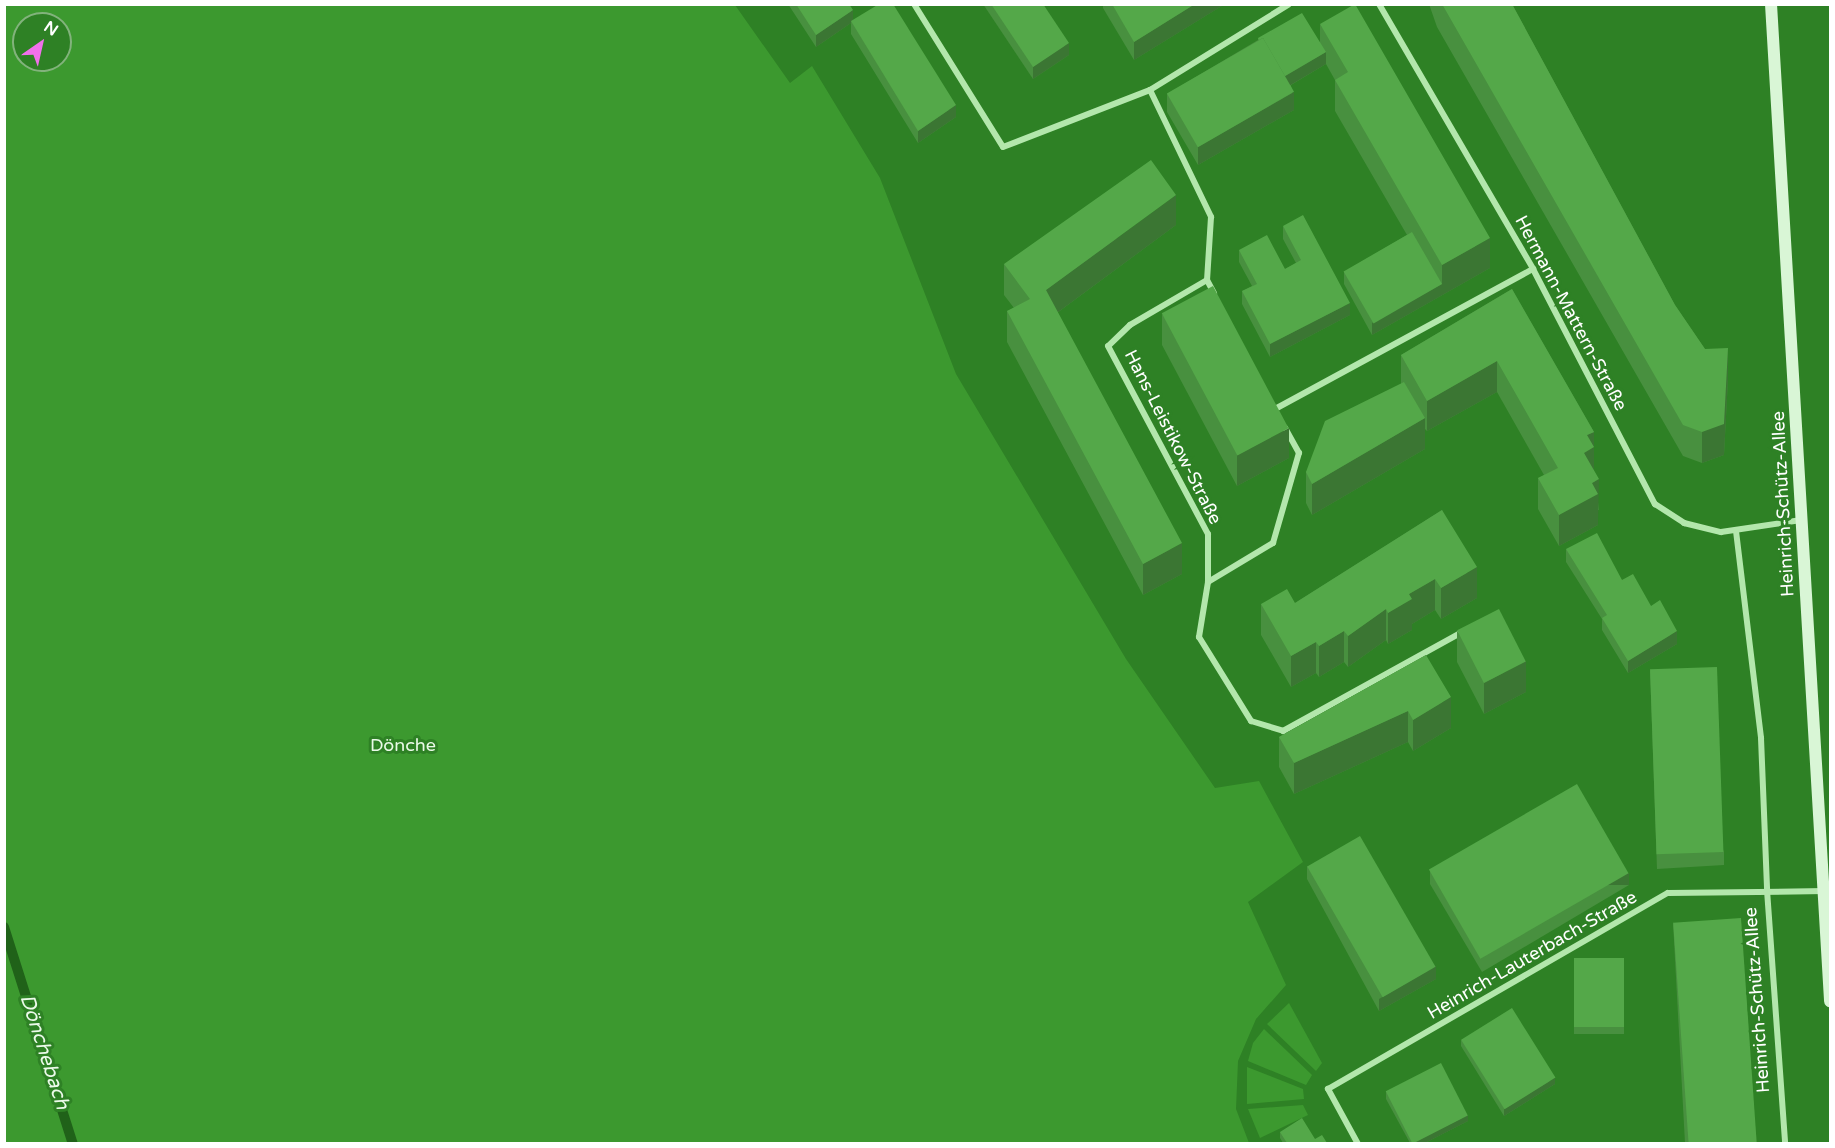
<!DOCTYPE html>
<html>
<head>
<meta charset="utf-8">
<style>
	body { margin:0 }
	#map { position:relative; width:1835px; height:1148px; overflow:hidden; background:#2e8125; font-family:"Varela Round",sans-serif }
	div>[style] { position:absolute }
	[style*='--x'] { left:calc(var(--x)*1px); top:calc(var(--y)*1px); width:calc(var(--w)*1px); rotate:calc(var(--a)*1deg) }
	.green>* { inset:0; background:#3c992f }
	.stream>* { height:10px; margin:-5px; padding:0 5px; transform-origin:5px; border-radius:5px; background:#206219 }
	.minor>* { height:6px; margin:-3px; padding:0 3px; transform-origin:3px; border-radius:3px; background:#b3e7ac }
	.secondary>* { height:12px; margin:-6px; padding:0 6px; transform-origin:6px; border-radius:6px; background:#d9f6d6 }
	.wall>* { inset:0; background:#48903f; transform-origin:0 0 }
	.shaded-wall>* { inset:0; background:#3b7633; transform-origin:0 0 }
	.building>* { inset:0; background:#54a849; transform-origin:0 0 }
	span { translate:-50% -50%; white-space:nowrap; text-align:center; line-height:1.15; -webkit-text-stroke:6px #2e8125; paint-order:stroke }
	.street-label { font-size:18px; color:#fff }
	.park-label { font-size:18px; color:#eafae8 }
	.water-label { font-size:20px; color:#ecfaea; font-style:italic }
	.frame { position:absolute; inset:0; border:6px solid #fff; pointer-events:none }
	.north { position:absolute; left:12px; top:12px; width:60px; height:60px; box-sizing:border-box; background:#2e8125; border:2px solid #82b37c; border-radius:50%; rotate:34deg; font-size:16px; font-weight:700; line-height:24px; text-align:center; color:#fff }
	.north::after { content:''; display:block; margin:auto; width:21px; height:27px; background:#f170eb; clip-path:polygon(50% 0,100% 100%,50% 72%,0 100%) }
</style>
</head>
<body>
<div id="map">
	<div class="green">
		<div style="clip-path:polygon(evenodd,5px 4px,735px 5px,790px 83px,812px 66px,880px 178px,956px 374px,1126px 659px,1215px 788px,1259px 781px,1303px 862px,1248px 902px,1286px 985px,1256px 1019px,1238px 1061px,1236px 1109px,1249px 1143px,5px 1143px,5px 4px,24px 24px,60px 24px,60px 60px,24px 60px,24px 24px)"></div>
		<div style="clip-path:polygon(1289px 1003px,1322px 1063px,1316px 1071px,1267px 1024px)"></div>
		<div style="clip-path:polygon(1264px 1029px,1312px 1075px,1306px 1085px,1248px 1061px,1253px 1043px)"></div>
		<div style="clip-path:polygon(1247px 1067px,1303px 1089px,1304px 1099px,1247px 1104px)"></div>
		<div style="clip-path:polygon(1303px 1105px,1308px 1115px,1260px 1138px,1248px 1109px)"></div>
	</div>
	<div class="stream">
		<div style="--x:4;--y:927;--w:228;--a:72.4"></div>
	</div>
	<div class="minor">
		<div style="--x:914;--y:4;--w:168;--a:58.1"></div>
		<div style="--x:1003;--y:147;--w:158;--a:-21.2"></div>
		<div style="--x:1150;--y:90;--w:163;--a:-31.7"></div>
		<div style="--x:1379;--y:4;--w:306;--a:59.8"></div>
		<div style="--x:1533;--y:269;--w:265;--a:62.6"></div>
		<div style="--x:1655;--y:504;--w:35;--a:33"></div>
		<div style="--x:1684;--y:523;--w:38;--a:14"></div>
		<div style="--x:1721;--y:532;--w:81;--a:-8.5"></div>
		<div style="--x:1150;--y:90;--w:141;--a:64.3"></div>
		<div style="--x:1211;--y:217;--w:63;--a:93.6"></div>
		<div style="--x:1207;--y:280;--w:15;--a:62"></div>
		<div style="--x:1207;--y:280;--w:89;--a:149.7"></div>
		<div style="--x:1130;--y:325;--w:30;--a:136"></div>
		<div style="--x:1108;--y:346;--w:213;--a:62"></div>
		<div style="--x:1208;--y:534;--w:48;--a:90"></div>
		<div style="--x:1208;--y:582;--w:76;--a:-31"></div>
		<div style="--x:1273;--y:543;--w:94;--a:-73.9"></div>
		<div style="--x:1299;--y:453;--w:29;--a:-119"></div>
		<div style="--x:1275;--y:409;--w:294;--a:-28.5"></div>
		<div style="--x:1736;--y:531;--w:209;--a:83.1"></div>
		<div style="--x:1761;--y:738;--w:152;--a:87.7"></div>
		<div style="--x:1767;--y:890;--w:255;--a:85.9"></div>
		<div style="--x:1208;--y:582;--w:56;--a:99.3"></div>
		<div style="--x:1199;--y:637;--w:99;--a:58.2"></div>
		<div style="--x:1251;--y:721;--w:34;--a:17"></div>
		<div style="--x:1283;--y:731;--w:205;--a:-28.9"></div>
		<div style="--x:1358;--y:1144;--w:63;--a:-118.6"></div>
		<div style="--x:1328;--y:1089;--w:392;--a:-30"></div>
		<div style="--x:1668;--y:893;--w:157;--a:-0.7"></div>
	</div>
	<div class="secondary">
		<div style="--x:1771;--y:4;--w:999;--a:86.61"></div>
	</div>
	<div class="wall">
		<div style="clip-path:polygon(788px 4px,849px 4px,853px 20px,956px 117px,918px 143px,851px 34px,851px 23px,816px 47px)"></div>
		<div style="clip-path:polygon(983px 4px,1043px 4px,1069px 55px,1033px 79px)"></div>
		<div style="clip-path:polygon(1103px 4px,1225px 4px,1134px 60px,1103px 8px)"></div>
		<div style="clip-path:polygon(1429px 4px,1512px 4px,1675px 305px,1705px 349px,1728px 379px,1724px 455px,1702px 463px,1683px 456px,1437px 27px)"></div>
		<div style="clip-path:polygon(1320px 24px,1490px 268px,1372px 335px,1344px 284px,1344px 272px,1407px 235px,1335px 111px,1335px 80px,1326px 64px,1291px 85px,1294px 110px,1198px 165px,1167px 112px,1167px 94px,1258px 40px,1258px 38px,1320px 43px)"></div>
		<div style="clip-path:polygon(1176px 225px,1057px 313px,1182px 574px,1143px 595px,1007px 342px,1007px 311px,1014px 308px,1004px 295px,1004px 264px)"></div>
		<div style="clip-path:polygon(1283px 226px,1350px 315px,1270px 357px,1242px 304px,1242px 291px,1252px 286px,1239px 262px,1239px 250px,1285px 269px,1296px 263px,1283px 239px)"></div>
		<div style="clip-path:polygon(1512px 289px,1594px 432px,1594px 471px,1599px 510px,1598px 510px,1598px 525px,1559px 546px,1538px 509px,1538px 478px,1544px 475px,1497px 392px,1427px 431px,1425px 429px,1425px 449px,1312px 515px,1306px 503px,1306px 472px,1401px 384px,1401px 355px)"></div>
		<div style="clip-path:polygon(1162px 314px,1289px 458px,1237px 486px,1162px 345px)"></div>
		<div style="clip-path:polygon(1442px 510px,1477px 598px,1441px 619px,1435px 610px,1412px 624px,1412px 630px,1388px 644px,1386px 640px,1348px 667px,1344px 662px,1319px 677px,1316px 673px,1291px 687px,1261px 635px,1261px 604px,1295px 603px)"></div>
		<div style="clip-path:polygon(1566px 549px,1622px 580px,1651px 606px,1677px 644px,1628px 673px,1602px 630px,1602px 619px,1566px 562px)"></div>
		<div style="clip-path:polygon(1457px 631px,1526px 692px,1484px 714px,1457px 662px)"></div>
		<div style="clip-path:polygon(1426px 655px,1451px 728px,1413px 751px,1408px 742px,1294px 794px,1279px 767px,1279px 737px)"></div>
		<div style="clip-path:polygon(1650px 669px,1724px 852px,1724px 865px,1657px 869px)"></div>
		<div style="clip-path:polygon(1307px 866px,1436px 979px,1379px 1011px,1307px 879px)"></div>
		<div style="clip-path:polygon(1430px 871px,1629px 885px,1482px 972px,1430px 884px)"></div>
		<div style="clip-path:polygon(1673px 922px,1755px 1143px,1685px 1143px)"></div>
		<div style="left:1574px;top:958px;width:50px;height:76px"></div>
		<div style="clip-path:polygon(1461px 1040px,1555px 1084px,1504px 1116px,1461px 1046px)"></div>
		<div style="clip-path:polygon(1386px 1092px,1468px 1121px,1425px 1143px,1410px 1143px,1386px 1099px)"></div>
		<div style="clip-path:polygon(1280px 1132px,1315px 1139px,1327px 1143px,1283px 1143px,1280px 1138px)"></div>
	</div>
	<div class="shaded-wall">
		<div style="clip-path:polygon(1195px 4px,1225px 4px,1134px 60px,1134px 42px)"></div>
		<div style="clip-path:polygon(853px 10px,853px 22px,851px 21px,851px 23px,816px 47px,816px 35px)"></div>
		<div style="clip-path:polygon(1069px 43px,1069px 55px,1033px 79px,1033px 67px)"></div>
		<div style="clip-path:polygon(1326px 52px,1326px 64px,1282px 90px,1282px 78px)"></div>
		<div style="clip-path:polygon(1294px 92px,1294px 110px,1198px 165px,1198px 147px)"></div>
		<div style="clip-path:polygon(956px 105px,956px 117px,918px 143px,918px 131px)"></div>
		<div style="clip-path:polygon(1176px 195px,1176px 225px,1046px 321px,1046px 290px)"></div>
		<div style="clip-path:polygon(1490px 238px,1490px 268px,1372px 335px,1372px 323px,1442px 284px,1442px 265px)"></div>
		<div style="clip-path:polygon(1350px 303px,1350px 315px,1270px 357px,1270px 344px)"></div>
		<div style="clip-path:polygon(1728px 348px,1728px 379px,1724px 455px,1702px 463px,1702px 432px)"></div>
		<div style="clip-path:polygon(1497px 361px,1497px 392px,1427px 431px,1427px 401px)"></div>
		<div style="clip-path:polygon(1425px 418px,1425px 449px,1312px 515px,1312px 484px)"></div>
		<div style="clip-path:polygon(1289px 428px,1289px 458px,1237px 486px,1237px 455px)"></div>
		<div style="clip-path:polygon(1594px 432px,1594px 478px,1584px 453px,1587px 435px)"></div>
		<div style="clip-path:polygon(1599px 479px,1598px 525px,1559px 546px,1559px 515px,1592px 483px)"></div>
		<div style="clip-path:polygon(1182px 543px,1182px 574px,1143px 595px,1143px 564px)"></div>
		<div style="clip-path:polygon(1477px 567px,1477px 598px,1441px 619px,1441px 588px)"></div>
		<div style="clip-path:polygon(1435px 579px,1435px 610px,1412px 624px,1412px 630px,1388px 644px,1388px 613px,1409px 594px)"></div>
		<div style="clip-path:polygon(1386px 609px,1386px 640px,1348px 667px,1348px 636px)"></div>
		<div style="clip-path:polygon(1344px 631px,1344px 662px,1319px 677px,1319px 646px)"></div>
		<div style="clip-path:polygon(1677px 631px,1677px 644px,1628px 673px,1628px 661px)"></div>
		<div style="clip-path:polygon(1316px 642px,1316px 673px,1291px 687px,1291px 656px)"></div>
		<div style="clip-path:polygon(1526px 661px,1526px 692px,1484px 714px,1484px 683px)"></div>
		<div style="clip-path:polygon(1451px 697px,1451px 728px,1413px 751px,1413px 720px)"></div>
		<div style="clip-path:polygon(1408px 711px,1408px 742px,1294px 794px,1294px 763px)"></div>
		<div style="left:1629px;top:873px;width:12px;height:171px;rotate:90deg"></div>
		<div style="clip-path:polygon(1436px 966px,1436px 979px,1379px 1011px,1379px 999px)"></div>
		<div style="clip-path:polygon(1555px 1078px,1555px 1084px,1504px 1116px,1504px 1109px)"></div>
		<div style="clip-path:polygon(1468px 1115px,1468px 1121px,1425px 1143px,1413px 1143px)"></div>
	</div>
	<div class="building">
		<div style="clip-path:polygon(796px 4px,849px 4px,853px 10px,816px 35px)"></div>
		<div style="clip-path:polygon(879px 4px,893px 4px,956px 105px,918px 131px,851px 21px)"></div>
		<div style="clip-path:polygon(991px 4px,1043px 4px,1069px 43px,1033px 67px)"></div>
		<div style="clip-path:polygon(1112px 4px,1195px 4px,1134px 42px)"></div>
		<div style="clip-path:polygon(1355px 4px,1490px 238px,1442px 265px,1335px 80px,1348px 72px,1320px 24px)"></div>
		<div style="clip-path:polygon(1442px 4px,1512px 4px,1675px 305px,1705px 349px,1728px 348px,1724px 424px,1702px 432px,1683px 425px)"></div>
		<div style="clip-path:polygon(1302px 13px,1326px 52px,1285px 76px,1263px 38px,1259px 40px,1258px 38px)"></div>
		<div style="left:1263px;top:38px;width:62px;height:111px;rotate:60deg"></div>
		<div style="clip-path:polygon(1151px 160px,1176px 195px,1046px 290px,1182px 543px,1143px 564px,1007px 311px,1030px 299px,1004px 264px)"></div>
		<div style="clip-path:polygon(1303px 215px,1350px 303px,1270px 344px,1242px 291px,1257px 284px,1239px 250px,1267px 235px,1285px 269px,1301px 260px,1283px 226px)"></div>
		<div style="left:1412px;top:232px;width:60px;height:79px;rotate:60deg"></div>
		<div style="left:1213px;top:286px;width:161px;height:58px;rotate:62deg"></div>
		<div style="clip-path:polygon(1512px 289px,1594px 432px,1587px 435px,1594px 447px,1584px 453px,1599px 479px,1592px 483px,1598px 494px,1559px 515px,1538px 478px,1558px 468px,1497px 361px,1427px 401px,1401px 355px)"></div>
		<div style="clip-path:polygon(1404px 382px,1425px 418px,1312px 484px,1306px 472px,1325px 421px)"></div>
		<div style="clip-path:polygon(1442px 510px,1477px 567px,1441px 588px,1435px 579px,1409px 594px,1412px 599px,1388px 613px,1386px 609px,1348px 636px,1344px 631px,1319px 646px,1316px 642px,1291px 656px,1261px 604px,1287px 589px,1295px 603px)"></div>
		<div style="clip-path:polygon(1597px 533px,1622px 580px,1633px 574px,1651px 606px,1660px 600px,1677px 631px,1628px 661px,1602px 618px,1607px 615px,1566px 549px)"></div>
		<div style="left:1499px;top:609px;width:59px;height:47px;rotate:63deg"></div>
		<div style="clip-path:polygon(1426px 655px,1451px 697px,1413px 720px,1408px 711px,1294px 763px,1279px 737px)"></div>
		<div style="left:1717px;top:667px;width:185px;height:67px;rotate:88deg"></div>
		<div style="left:1577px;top:784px;width:103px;height:171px;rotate:60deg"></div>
		<div style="left:1360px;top:836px;width:151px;height:61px;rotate:60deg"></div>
		<div style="left:1741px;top:918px;width:225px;height:68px;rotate:86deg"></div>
		<div style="left:1574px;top:958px;width:50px;height:69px"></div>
		<div style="left:1512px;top:1008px;width:82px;height:60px;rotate:58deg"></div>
		<div style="left:1441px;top:1063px;width:59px;height:62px;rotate:63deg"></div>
		<div style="clip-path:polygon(1302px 1118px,1315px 1139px,1322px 1135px,1327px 1143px,1287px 1143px,1280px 1132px)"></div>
	</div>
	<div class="street-label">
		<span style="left:1571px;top:313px;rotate:62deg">Hermann-Mattern-Straße</span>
		<span style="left:1173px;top:437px;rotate:63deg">Hans-Leistikow-Straße</span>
		<span style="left:1783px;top:504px;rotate:-93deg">Heinrich-Schütz-Allee</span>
		<span style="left:1532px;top:955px;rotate:-30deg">Heinrich-Lauterbach-Straße</span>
		<span style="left:1757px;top:1000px;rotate:-94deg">Heinrich-Schütz-Allee</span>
	</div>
	<div class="park-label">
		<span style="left:403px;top:745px">Dönche</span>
	</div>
	<div class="water-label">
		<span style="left:44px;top:1052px;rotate:72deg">Dönchebach</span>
	</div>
	<div class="frame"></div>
	<div class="north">N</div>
</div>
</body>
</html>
